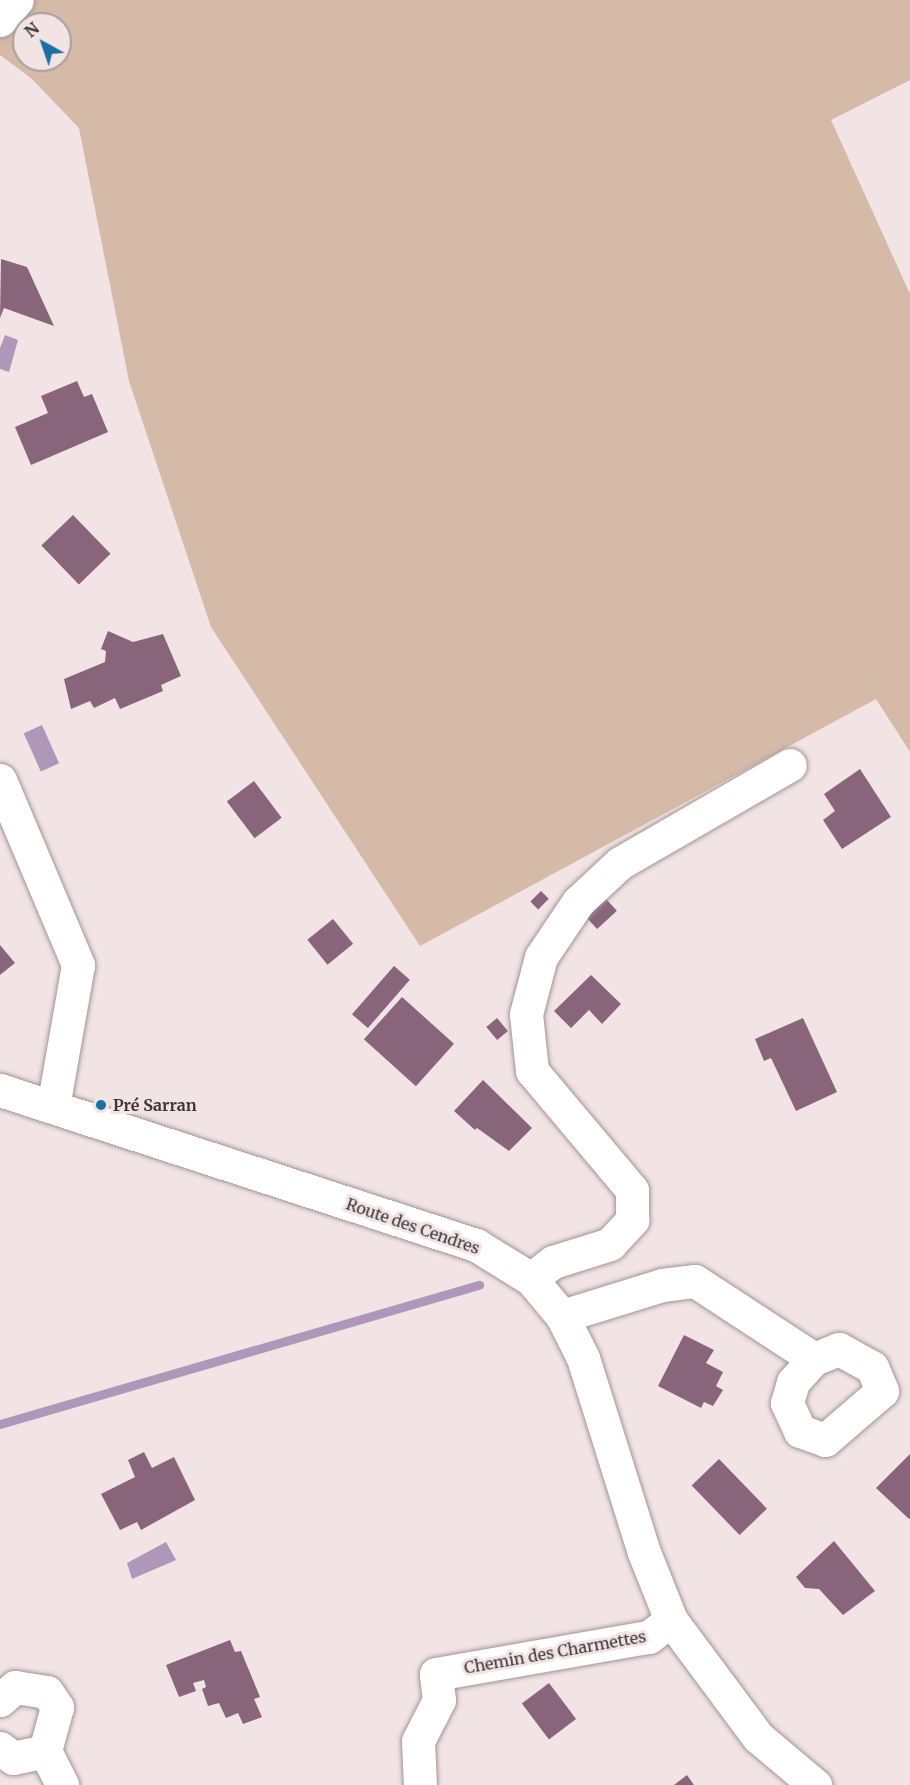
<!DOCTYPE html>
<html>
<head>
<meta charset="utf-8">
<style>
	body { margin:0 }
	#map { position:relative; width:910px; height:1785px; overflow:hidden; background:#f2e3e5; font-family:Merriweather,serif }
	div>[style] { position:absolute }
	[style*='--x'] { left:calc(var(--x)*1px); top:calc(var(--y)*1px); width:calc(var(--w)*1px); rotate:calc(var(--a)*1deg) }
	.green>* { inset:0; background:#d4baa7 }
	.water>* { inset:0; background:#ae97b8; transform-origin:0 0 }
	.stream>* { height:9px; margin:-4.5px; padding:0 4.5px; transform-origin:4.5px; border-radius:4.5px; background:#ae97b8 }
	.building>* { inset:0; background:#88657b; transform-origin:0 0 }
	.roads { filter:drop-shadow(0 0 2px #a39496) drop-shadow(0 0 2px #a39496) }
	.minor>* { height:33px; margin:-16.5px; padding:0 16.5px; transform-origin:16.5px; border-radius:16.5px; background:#fff }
	.major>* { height:33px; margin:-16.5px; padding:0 16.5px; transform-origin:16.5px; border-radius:16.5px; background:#fff }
	.dots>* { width:16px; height:16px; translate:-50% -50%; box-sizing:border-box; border:3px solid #f2e3e5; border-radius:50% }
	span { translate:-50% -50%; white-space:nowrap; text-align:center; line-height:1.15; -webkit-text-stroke:6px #f2e3e5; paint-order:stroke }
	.poi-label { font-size:16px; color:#3c3637; font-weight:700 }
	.left { translate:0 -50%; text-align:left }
	.street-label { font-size:16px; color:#3c3637 }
	.north { position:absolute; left:12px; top:12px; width:60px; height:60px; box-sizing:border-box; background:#f2e3e5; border:2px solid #a99e9f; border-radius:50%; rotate:320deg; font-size:16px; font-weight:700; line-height:24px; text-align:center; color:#3c3637 }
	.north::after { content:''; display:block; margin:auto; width:21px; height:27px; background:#1a71a1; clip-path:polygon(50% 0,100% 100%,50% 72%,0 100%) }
</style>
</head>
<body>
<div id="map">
	<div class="green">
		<div style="clip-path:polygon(evenodd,0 0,910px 0,910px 80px,831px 120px,910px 294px,910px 752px,876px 699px,420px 946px,211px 627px,129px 381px,79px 128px,31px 78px,0 55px,0 0,24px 24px,60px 24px,60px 60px,24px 60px,24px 24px)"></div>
	</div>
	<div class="water">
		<div style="clip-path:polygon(5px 335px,18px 340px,9px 372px,0 369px,0 348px)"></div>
		<div style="left:42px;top:725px;width:42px;height:20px;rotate:66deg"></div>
		<div style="clip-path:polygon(166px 1542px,176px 1560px,132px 1579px,127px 1563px)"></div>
	</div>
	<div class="stream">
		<div style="--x:0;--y:1424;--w:499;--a:-16.2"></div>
	</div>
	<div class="building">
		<div style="clip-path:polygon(1px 259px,27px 267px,54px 326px,4px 308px,0 318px)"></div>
		<div style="clip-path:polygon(77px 381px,84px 397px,92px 394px,108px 432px,31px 465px,15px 427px,48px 413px,41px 396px)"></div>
		<div style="left:73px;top:515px;width:54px;height:44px;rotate:46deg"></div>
		<div style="clip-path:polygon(108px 631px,133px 642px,163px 634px,181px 676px,161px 685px,163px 691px,120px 709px,115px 698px,94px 708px,90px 701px,71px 709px,64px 679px,105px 662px,106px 651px,101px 649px)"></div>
		<div style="clip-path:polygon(860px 769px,891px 817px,842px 849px,823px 820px,835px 811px,824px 794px)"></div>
		<div style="left:254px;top:781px;width:46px;height:34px;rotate:53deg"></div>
		<div style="left:541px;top:891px;width:11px;height:15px;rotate:45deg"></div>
		<div style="left:606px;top:899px;width:16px;height:27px;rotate:47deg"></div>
		<div style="left:333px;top:919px;width:32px;height:33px;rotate:51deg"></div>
		<div style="clip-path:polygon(0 945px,15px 963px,0 975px)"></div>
		<div style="left:394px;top:966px;width:21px;height:64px;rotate:41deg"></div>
		<div style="clip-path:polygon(591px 975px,621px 1004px,602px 1024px,589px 1010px,571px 1028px,554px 1011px)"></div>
		<div style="left:402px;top:997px;width:70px;height:57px;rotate:42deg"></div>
		<div style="left:497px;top:1018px;width:17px;height:14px;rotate:50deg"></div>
		<div style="clip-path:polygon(803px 1018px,837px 1092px,796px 1111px,771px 1058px,764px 1061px,755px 1039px)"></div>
		<div style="clip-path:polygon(483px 1080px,532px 1128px,509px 1151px,477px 1128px,475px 1130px,454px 1111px)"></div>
		<div style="clip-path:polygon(684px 1335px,714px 1350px,706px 1363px,723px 1372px,716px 1386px,723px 1390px,713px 1406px,704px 1402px,701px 1408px,658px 1386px)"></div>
		<div style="clip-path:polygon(144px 1452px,152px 1468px,174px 1457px,195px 1500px,141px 1530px,137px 1522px,120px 1530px,101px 1494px,135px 1477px,128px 1460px)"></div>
		<div style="clip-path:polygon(910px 1454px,910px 1518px,909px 1519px,876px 1488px)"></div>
		<div style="left:719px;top:1459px;width:69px;height:38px;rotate:46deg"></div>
		<div style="clip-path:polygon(834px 1541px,875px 1591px,843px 1615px,819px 1589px,805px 1588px,796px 1577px)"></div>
		<div style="clip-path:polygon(230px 1640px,235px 1652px,241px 1651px,260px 1697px,254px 1699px,262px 1717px,243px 1724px,238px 1713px,226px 1718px,219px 1703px,208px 1706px,202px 1689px,206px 1687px,204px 1680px,193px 1683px,196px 1691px,179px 1697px,166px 1665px)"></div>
		<div style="left:549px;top:1683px;width:45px;height:34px;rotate:53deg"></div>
		<div style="clip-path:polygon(687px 1775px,694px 1785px,674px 1785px)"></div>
	</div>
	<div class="roads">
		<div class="minor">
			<div style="--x:0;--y:780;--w:201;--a:67.1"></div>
			<div style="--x:78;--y:965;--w:144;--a:100"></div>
			<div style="--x:0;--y:1090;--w:501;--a:18.04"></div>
			<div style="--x:476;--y:1245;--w:65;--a:31.7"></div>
			<div style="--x:531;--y:1279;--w:48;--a:50"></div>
			<div style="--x:562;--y:1316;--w:47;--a:63.4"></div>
			<div style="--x:583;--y:1358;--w:201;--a:72.6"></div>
			<div style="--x:643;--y:1550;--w:75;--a:68.2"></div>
			<div style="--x:671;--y:1620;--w:146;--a:53.4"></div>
			<div style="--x:758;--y:1737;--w:75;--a:40.1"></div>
			<div style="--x:531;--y:1279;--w:28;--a:-38"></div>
			<div style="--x:553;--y:1262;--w:60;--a:-17.5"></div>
			<div style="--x:610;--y:1244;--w:33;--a:-47"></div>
			<div style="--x:632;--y:1220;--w:30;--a:-90"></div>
			<div style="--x:632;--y:1190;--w:155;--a:-130"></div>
			<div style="--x:532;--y:1071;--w:57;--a:-96"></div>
			<div style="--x:526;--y:1014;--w:59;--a:-75.3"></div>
			<div style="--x:541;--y:957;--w:66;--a:-56.1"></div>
			<div style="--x:578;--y:902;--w:57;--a:-42.9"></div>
			<div style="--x:620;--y:863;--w:196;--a:-30"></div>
			<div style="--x:562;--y:1316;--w:105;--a:-17.2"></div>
			<div style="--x:662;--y:1285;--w:33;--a:-7"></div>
			<div style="--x:695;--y:1281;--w:142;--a:33.2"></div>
			<div style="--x:814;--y:1359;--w:27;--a:-22"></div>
			<div style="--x:839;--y:1349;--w:38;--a:29"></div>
			<div style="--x:872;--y:1367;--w:26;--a:67"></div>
			<div style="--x:882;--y:1391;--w:75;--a:139.3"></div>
			<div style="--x:825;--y:1440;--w:27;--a:-160"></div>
			<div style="--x:800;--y:1431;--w:31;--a:-115"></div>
			<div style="--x:787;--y:1403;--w:22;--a:-74"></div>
			<div style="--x:793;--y:1382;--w:31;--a:-48"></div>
			<div style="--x:0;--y:1700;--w:20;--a:-41"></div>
			<div style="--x:15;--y:1687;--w:32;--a:9"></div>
			<div style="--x:47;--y:1692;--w:18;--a:56"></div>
			<div style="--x:57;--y:1707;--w:46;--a:105.3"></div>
			<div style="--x:45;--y:1751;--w:38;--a:63"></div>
			<div style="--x:0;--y:1748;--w:16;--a:38"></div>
			<div style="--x:13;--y:1758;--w:33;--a:-12"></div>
			<div style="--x:420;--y:1785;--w:44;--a:-92.6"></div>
			<div style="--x:418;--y:1741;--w:46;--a:-62.9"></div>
			<div style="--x:439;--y:1700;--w:26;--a:-97"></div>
			<div style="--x:436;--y:1674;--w:216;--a:-9.9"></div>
			<div style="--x:649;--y:1637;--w:28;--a:-38"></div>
		</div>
		<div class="major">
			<div style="--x:0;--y:20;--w:26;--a:-50"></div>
		</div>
	</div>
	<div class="dots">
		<div style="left:101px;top:1105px;background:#1a71a1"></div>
	</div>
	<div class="poi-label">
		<span class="left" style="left:113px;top:1105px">Pré Sarran</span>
	</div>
	<div class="street-label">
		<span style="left:413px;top:1226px;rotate:19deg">Route des Cendres</span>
		<span style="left:555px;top:1652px;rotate:-10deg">Chemin des Charmettes</span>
	</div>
	<div class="north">N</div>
</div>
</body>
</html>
